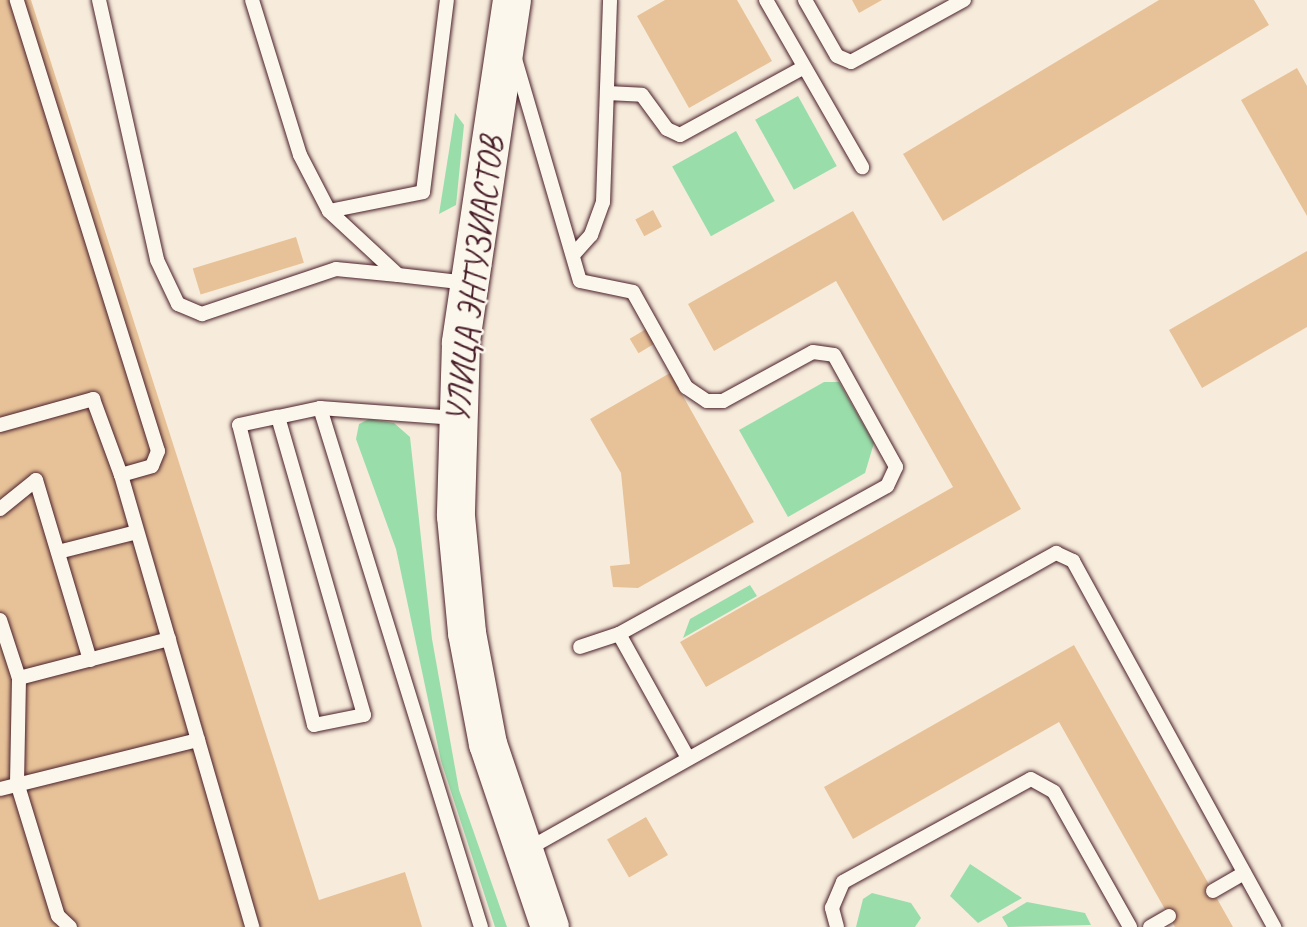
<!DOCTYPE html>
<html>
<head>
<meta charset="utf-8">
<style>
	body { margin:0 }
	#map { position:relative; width:1307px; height:927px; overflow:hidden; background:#f7ecdb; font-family:Caveat,sans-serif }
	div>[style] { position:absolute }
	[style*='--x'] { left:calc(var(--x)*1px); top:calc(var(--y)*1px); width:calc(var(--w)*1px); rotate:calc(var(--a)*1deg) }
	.green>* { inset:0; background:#99deaa; transform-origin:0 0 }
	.building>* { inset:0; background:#e7c298; transform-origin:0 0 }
	.roads { filter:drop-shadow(0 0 2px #4a1f2b) drop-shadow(0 0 2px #4a1f2b) }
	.service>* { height:14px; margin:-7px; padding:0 7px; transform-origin:7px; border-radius:7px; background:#fbf7ec }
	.secondary>* { height:38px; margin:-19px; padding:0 19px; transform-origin:19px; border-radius:19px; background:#fbf7ec }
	span { translate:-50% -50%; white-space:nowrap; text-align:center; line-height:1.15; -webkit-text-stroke:5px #fbf7ec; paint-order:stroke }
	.street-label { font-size:33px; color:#4a1f2b }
</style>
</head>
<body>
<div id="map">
	<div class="green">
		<div style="left:798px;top:96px;width:80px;height:49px;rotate:61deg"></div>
		<div style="clip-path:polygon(455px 113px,464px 125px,456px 205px,439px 214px)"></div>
		<div style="left:736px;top:131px;width:80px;height:73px;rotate:61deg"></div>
		<div style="clip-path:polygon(824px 382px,839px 382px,874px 443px,865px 473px,788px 517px,739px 430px)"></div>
		<div style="clip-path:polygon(369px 419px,394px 423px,410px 437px,432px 639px,459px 790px,507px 927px,495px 927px,441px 761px,396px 549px,356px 439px,359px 424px)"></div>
		<div style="clip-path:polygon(750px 585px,757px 596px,683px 638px,690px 619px)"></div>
		<div style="clip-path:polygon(970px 864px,1022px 898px,978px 923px,950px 896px)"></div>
		<div style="clip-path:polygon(872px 893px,911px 903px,921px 918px,915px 927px,856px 927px,863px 899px)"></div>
		<div style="clip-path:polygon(1027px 902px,1085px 913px,1091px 925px,1008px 927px,1002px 917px)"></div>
	</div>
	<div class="building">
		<div style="clip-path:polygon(0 0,31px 0,319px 900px,405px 872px,422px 927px,0 927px)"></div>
		<div style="clip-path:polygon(665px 0,737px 0,772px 61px,689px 108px,637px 16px)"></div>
		<div style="clip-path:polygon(852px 0,882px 0,859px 13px)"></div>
		<div style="clip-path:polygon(1159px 0,1254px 0,1269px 25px,943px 221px,903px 154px)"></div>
		<div style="clip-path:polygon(1297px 68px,1307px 86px,1307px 216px,1241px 100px)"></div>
		<div style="left:653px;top:210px;width:19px;height:20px;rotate:62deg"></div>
		<div style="clip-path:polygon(853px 211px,1021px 509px,706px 687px,680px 642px,953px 487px,836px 281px,714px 351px,688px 304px)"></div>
		<div style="left:296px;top:237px;width:27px;height:108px;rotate:73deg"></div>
		<div style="clip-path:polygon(1307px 251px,1307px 327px,1202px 388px,1169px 330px)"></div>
		<div style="left:646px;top:329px;width:17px;height:19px;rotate:59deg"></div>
		<div style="clip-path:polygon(670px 373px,754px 522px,638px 588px,613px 587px,610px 566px,630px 564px,621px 473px,590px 419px)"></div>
		<div style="clip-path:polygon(1074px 645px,1233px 927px,1175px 927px,1059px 722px,853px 839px,824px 787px)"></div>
		<div style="left:646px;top:817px;width:44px;height:45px;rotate:60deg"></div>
	</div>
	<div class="roads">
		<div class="service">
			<div style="--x:99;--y:0;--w:266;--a:77.4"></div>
			<div style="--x:157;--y:260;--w:49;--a:64.5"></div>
			<div style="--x:178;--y:304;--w:26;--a:23"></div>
			<div style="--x:202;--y:314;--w:141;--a:-18.6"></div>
			<div style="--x:336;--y:269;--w:62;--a:5.5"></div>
			<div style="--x:252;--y:0;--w:162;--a:72.8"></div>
			<div style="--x:300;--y:155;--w:63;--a:62.6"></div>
			<div style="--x:329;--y:211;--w:94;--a:42.8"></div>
			<div style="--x:398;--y:275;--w:70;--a:6.5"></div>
			<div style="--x:766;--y:0;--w:193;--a:60.1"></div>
			<div style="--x:805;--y:0;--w:64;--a:60.3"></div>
			<div style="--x:837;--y:56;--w:15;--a:23"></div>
			<div style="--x:851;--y:62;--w:129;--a:-28.8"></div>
			<div style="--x:515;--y:59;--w:231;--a:73.7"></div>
			<div style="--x:580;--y:281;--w:54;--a:11.7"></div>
			<div style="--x:633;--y:292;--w:109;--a:60.8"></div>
			<div style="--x:686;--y:387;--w:25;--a:34"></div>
			<div style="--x:707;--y:401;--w:16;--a:0"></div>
			<div style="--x:723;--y:401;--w:102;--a:-28.6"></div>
			<div style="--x:813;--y:352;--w:21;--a:8"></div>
			<div style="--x:834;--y:355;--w:128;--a:61"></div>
			<div style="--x:896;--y:467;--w:21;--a:115"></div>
			<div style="--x:887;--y:486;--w:306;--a:151.1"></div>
			<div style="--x:619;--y:634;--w:41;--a:161.6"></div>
			<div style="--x:607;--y:93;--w:35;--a:3"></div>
			<div style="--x:642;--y:95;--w:42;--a:53.7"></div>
			<div style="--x:667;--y:129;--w:14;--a:25"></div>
			<div style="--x:680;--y:135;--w:141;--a:-28.7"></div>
			<div style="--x:329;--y:211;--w:96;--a:-11.4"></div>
			<div style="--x:423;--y:192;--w:193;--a:-82.9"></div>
			<div style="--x:573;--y:255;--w:27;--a:-48"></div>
			<div style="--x:591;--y:235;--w:35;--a:-70"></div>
			<div style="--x:603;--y:202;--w:202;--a:-88"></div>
			<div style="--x:320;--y:408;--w:543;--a:72.77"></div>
			<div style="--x:278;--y:417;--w:310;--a:73.9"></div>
			<div style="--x:364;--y:715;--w:51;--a:168.7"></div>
			<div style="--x:314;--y:725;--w:309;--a:-104"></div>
			<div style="--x:239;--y:425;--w:40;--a:-12"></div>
			<div style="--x:278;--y:417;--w:43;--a:-12.1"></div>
			<div style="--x:320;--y:408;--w:136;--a:4.2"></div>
			<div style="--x:0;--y:425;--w:97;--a:-15.6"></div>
			<div style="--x:93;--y:399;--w:81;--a:69.8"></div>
			<div style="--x:121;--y:475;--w:32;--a:-16"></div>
			<div style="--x:152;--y:466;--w:16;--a:-68"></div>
			<div style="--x:158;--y:451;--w:473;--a:-107.4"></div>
			<div style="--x:121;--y:475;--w:471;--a:73.8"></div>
			<div style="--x:0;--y:509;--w:46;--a:-38.9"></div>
			<div style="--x:36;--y:480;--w:188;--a:73.3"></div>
			<div style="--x:58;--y:552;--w:81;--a:-14.2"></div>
			<div style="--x:0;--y:620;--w:61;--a:71.9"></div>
			<div style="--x:619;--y:634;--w:142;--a:60.9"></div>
			<div style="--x:0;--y:789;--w:204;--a:-13.9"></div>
			<div style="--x:526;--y:850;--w:608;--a:-29.27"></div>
			<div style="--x:1056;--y:553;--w:19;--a:25"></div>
			<div style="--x:1073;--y:561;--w:418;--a:61.2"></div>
			<div style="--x:1213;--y:891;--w:36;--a:-30"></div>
			<div style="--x:70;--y:927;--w:16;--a:-137"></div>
			<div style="--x:58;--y:916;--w:139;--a:-107.1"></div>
			<div style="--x:17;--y:783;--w:105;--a:-88.9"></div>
			<div style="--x:19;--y:678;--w:155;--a:-14.6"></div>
			<div style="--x:837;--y:927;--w:20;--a:-105"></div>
			<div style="--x:832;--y:908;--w:28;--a:-67"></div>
			<div style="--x:843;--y:882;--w:214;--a:-28.7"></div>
			<div style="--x:1031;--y:779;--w:26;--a:29"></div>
			<div style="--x:1054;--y:792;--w:155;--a:60.6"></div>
			<div style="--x:1150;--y:927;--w:22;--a:-30"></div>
		</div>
		<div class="secondary">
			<div style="--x:512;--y:0;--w:347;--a:98.5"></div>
			<div style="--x:461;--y:343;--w:173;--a:91.7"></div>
			<div style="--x:456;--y:516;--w:118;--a:84.6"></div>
			<div style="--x:467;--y:633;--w:113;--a:79.3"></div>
			<div style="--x:488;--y:744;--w:193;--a:71.3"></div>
		</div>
	</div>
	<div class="street-label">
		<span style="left:475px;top:280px;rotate:-83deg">УЛИЦА ЭНТУЗИАСТОВ</span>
	</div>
</div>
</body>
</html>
